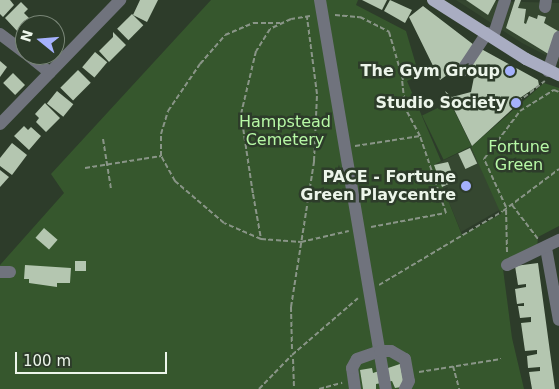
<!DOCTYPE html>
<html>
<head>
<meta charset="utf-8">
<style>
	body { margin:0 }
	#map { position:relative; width:559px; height:389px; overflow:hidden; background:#2d3c2a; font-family:"DejaVu Sans",sans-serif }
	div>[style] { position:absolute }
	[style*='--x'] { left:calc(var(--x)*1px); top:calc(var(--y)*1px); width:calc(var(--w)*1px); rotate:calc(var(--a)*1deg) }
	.built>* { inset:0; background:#354730 }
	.green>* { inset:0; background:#36572d; transform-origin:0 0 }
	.building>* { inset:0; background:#b4c6b0; transform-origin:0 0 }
	.path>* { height:2px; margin-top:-1px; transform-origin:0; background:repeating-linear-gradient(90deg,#899587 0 5px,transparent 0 7.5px) }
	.minor>* { height:12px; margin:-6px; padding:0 6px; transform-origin:6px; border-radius:6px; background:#70737d }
	.major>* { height:12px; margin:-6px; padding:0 6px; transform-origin:6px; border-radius:6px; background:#a9adc2 }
	.dots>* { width:14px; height:14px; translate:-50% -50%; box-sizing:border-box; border:2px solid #2d3c2a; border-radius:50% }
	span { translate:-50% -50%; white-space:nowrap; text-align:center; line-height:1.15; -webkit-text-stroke:5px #2d3c2a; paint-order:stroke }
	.poi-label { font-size:16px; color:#ecf5ea; font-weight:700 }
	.right { translate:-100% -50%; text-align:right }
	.park-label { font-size:16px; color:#b7f8a6 }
	.north { position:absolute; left:15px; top:15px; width:50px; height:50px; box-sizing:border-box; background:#2d3c2a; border:1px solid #798677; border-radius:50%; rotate:287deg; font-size:14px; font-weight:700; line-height:20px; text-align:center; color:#ecf5ea }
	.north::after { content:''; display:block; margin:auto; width:18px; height:22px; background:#a5b1fc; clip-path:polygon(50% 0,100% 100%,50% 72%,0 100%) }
	.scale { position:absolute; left:15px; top:352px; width:152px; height:22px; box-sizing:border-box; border:2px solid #ecf5ea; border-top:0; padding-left:6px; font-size:15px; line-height:18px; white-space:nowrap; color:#ecf5ea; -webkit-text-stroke:4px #2d3c2a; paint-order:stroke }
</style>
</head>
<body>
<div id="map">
	<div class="built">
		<div style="clip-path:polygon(456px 0,559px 3px,559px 62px,522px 43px)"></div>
		<div style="clip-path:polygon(471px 147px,501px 209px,461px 232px,434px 165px)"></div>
	</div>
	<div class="green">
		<div style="clip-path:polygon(211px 0,358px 0,356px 5px,406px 31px,419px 75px,407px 81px,441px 161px,434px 165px,462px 235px,501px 214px,471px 147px,544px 83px,559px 88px,559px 226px,538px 237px,537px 249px,502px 261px,512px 338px,524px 389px,0 389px,0 265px,64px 193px,51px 174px)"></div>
		<div style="left:450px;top:102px;width:49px;height:31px;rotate:64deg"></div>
	</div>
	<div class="building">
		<div style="clip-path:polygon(0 0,10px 0,14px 5px,3px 17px,0 14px)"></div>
		<div style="clip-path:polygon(140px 0,158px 0,147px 22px,133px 15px)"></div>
		<div style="clip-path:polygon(362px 0,387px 0,382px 10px)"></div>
		<div style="clip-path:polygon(390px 0,412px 10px,405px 23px,384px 11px)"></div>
		<div style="clip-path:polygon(466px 0,496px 0,488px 15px)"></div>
		<div style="clip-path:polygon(515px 0,521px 0,518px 8px,526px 9px,524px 23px,526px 24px,529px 16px,537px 19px,538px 15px,546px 17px,544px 23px,558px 31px,550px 55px,506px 28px)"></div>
		<div style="clip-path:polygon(21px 2px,28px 9px,24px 13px,31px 20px,18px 32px,5px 18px)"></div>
		<div style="clip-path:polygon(423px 6px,474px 45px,538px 80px,539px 85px,517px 100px,519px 103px,472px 146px,445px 91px,452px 97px,471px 92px,474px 77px,460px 66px,440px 80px,409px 17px)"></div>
		<div style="left:132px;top:14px;width:16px;height:21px;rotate:45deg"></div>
		<div style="clip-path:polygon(113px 32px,126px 45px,109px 62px,99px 51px,113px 37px)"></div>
		<div style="clip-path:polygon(55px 39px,62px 47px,55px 54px)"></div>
		<div style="left:95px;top:52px;width:16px;height:20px;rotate:40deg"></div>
		<div style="clip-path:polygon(0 61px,7px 67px,0 77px)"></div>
		<div style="left:78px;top:70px;width:18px;height:25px;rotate:45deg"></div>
		<div style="left:13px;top:73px;width:17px;height:14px;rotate:45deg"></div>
		<div style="left:57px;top:91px;width:21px;height:16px;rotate:39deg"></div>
		<div style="clip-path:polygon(45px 103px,60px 118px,46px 132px,36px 122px,39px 118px,35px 114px)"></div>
		<div style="clip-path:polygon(24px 126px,28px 130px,31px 127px,41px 136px,29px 150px,14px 136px)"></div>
		<div style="clip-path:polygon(12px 143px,27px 155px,12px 175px,0 166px,0 158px)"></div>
		<div style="left:470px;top:148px;width:17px;height:13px;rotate:65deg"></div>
		<div style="clip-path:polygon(448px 162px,455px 181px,442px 187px,434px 165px)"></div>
		<div style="clip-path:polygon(0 170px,9px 177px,0 187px)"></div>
		<div style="left:44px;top:228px;width:18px;height:13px;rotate:41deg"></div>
		<div style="left:75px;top:261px;width:11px;height:10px"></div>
		<div style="clip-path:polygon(538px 263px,555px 389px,532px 389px,529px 372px,540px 371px,540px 367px,528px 368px,527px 356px,537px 354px,537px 350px,525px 351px,521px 323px,531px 322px,531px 317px,520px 318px,518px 306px,524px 306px,524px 303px,517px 304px,515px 289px,526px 287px,526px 284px,518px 285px,515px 266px)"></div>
		<div style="clip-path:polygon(25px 265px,71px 268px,70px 283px,57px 283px,57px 287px,29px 283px,29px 279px,24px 279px)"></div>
		<div style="clip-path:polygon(400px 364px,404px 383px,401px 387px,395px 388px,392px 381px,376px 384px,376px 389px,363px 389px,360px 370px,372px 368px,373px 373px)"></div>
	</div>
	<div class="path">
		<div style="--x:335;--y:15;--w:25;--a:5"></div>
		<div style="--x:360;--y:17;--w:33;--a:27"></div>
		<div style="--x:389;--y:32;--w:50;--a:73.7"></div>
		<div style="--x:310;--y:16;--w:19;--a:171"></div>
		<div style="--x:291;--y:19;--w:23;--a:155"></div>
		<div style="--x:270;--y:29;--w:26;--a:122"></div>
		<div style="--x:256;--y:51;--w:65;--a:103.4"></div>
		<div style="--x:241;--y:114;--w:81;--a:81.5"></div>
		<div style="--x:253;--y:194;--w:46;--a:79.9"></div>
		<div style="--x:261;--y:239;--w:40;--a:4.3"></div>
		<div style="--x:301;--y:242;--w:49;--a:-12.9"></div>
		<div style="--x:518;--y:102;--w:34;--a:-38"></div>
		<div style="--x:103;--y:139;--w:51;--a:80.9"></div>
		<div style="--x:355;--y:146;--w:66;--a:-8.7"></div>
		<div style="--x:85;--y:168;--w:77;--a:-9"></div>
		<div style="--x:512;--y:205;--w:43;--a:52.6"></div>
		<div style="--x:371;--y:227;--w:76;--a:-10.6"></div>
		<div style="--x:446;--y:213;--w:81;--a:-108.7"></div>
		<div style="--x:420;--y:136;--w:32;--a:-118"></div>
		<div style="--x:405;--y:108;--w:29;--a:-96"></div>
		<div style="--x:261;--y:239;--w:40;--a:-156.6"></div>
		<div style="--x:224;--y:223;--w:65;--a:-139.4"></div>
		<div style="--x:175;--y:181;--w:29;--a:-119"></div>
		<div style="--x:161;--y:156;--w:22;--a:-90"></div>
		<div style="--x:161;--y:134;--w:24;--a:-73"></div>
		<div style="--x:168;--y:111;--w:57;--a:-55.8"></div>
		<div style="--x:200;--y:64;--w:38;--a:-49"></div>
		<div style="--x:225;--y:35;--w:30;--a:-23"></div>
		<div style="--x:253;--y:23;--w:27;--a:0"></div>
		<div style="--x:507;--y:252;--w:45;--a:-91.3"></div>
		<div style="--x:506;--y:207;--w:53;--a:-114.6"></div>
		<div style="--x:484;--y:159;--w:60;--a:-53.1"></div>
		<div style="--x:520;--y:111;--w:40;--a:-32"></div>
		<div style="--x:554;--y:90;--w:5;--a:22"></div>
		<div style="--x:379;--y:285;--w:144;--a:-30.8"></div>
		<div style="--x:503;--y:211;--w:70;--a:-36.9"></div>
		<div style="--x:292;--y:349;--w:42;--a:-91.4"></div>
		<div style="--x:291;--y:307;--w:148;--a:-81"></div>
		<div style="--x:314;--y:161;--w:67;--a:-87.4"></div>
		<div style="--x:317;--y:94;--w:78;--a:-97.4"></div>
		<div style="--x:293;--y:359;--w:30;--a:88"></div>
		<div style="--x:453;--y:366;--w:24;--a:75"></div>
		<div style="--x:419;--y:372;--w:83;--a:-9"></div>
		<div style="--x:259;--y:389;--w:47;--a:-45.9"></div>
		<div style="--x:292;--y:355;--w:87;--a:-40.8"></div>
		<div style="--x:319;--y:389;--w:24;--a:-15"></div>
	</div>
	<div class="minor">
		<div style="--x:320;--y:0;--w:395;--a:80.4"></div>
		<div style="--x:545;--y:7;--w:7;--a:-82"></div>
		<div style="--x:0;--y:34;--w:31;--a:37"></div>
		<div style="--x:493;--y:37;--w:39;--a:-72"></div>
		<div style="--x:28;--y:55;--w:28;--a:39"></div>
		<div style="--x:548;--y:71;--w:36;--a:-72"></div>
		<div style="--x:461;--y:72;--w:47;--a:-56.3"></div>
		<div style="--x:0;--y:124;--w:173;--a:-45.9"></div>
		<div style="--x:546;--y:248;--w:73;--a:79.8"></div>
		<div style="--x:507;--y:265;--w:58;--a:-25.7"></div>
		<div style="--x:0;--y:272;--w:10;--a:0"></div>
		<div style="--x:355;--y:389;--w:21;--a:-98"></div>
		<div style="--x:352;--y:368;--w:10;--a:-61"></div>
		<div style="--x:357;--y:359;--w:24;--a:-19"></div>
		<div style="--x:380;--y:351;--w:11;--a:0"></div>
		<div style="--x:391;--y:351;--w:16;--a:30"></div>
		<div style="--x:405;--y:359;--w:22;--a:80"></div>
		<div style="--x:409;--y:381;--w:9;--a:117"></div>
	</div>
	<div class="major">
		<div style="--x:433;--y:0;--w:110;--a:32.4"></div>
		<div style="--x:526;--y:59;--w:37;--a:26"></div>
	</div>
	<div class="dots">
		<div style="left:510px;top:71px;background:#a5b1fc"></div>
		<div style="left:516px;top:103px;background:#a5b1fc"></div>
		<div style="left:466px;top:186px;background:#a5b1fc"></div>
	</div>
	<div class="poi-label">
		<span class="right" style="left:500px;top:71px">The Gym Group</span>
		<span class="right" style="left:506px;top:103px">Studio Society</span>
		<span class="right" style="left:456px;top:186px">PACE - Fortune<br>Green Playcentre</span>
	</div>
	<div class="park-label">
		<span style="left:285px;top:131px">Hampstead<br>Cemetery</span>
		<span style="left:519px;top:156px">Fortune<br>Green</span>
	</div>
	<div class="north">N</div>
	<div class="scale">100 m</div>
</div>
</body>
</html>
